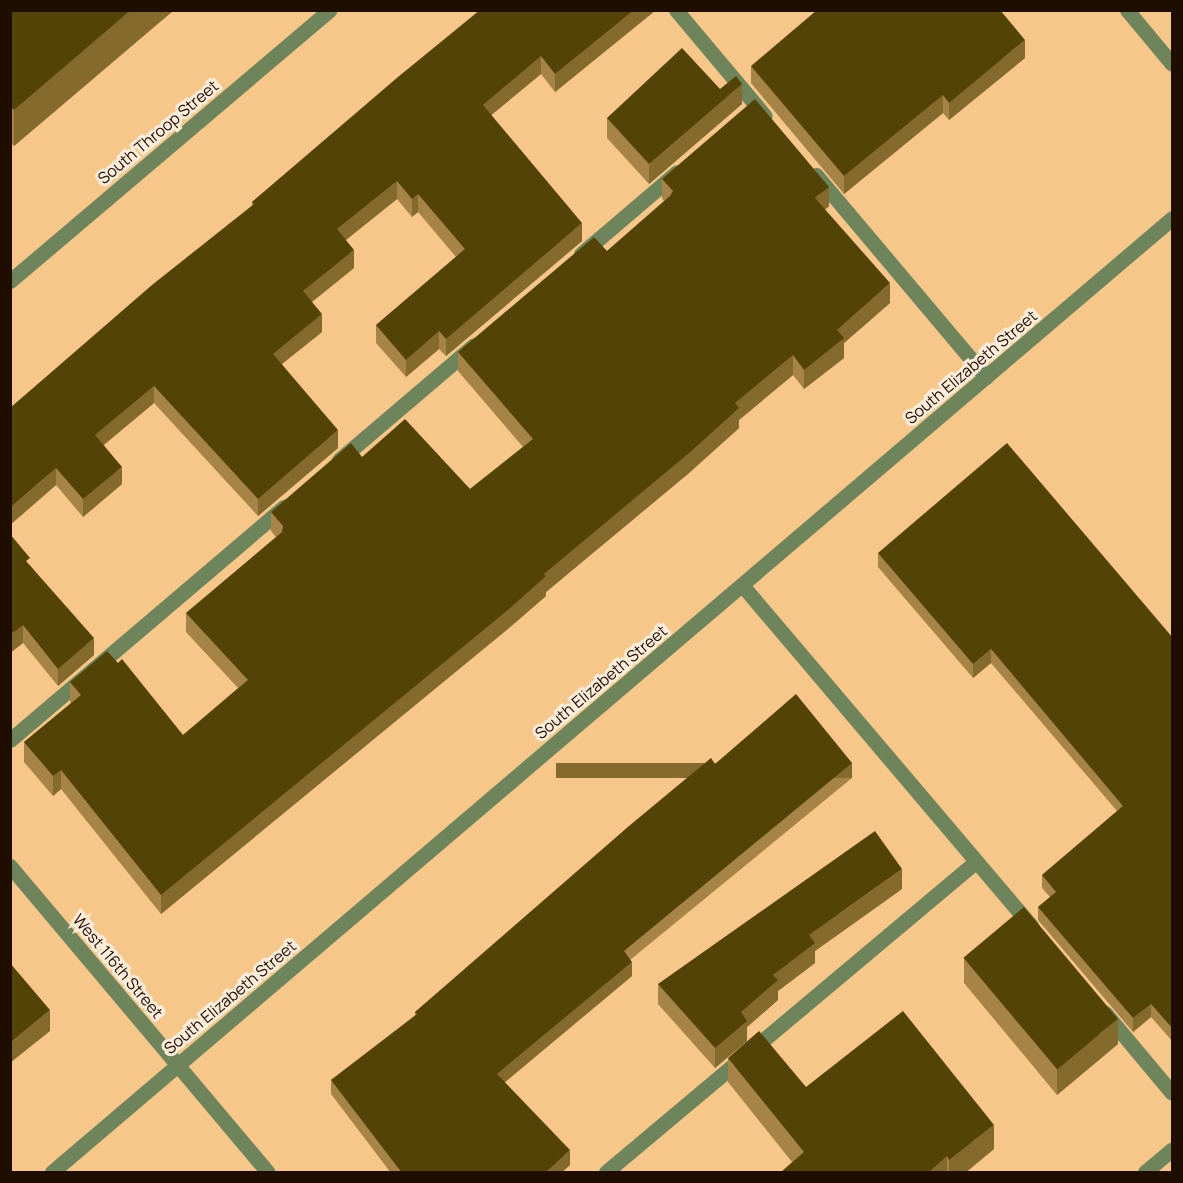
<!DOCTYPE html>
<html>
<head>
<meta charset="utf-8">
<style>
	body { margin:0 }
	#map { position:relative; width:1183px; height:1183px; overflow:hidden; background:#f7c689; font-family:Manrope,sans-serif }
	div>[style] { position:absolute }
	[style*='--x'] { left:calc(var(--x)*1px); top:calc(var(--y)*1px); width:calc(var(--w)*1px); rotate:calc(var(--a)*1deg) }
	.minor>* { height:15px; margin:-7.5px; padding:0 7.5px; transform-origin:7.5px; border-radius:7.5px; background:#6e855c }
	.wall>* { inset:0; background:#a68448 }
	.shaded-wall>* { inset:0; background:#856a2d; transform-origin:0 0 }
	.building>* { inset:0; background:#544306; transform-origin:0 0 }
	span { translate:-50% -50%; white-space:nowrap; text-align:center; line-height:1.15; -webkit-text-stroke:6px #fdeedc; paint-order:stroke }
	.street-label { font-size:16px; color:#1f0d00 }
	.frame { position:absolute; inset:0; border:12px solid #1f0d00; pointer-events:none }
</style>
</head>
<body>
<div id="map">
	<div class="minor">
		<div style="--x:676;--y:10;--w:138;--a:50"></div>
		<div style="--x:1127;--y:10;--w:70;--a:50.2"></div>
		<div style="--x:816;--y:175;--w:264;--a:49.9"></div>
		<div style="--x:581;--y:254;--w:126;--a:-40.5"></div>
		<div style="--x:10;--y:281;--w:419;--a:-40.3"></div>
		<div style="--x:339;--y:460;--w:177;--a:-40.4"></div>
		<div style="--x:742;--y:585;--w:447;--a:49.7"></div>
		<div style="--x:10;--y:740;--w:360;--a:-40.4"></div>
		<div style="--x:10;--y:866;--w:400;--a:49.9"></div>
		<div style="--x:1105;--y:1013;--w:104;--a:50.1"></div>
		<div style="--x:52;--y:1172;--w:1471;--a:-40.42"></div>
		<div style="--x:606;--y:1172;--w:483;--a:-40"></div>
		<div style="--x:1145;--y:1172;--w:35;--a:-40"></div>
	</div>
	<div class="wall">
		<div style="clip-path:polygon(10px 10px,174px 10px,14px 146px,10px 142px)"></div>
		<div style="clip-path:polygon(480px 10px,656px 10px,555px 92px,541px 74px,491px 115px,582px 241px,446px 356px,439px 349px,406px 377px,376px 343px,376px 325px,456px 257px,418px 212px,412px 217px,397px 199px,346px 240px,354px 268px,312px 302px,322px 332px,282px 364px,338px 448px,258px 516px,154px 403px,104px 445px,122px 484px,83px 517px,56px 485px,10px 525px,252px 206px,252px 202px)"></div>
		<div style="clip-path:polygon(1025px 58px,949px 120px,943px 113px,844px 194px,751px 83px,751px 66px)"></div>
		<div style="clip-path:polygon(720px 89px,742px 104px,649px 184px,607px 138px,607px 118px)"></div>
		<div style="clip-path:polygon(662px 179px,829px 206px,825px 210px,890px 303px,844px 343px,844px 358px,804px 389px,793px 375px,739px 420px,739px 428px,689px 473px,546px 592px,546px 596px,509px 628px,161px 914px,61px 789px,53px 796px,24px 762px,24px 742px,71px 703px,70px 702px,70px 682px,183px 735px,238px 688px,186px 632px,186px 613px,276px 537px,271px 531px,271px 512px,362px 457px,470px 489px,523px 447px,458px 371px,458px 352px,607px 251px,664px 201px,662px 198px)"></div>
		<div style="clip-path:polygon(878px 553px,1173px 638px,1173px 1042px,1151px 1017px,1133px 1032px,1038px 920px,1038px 907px,1050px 897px,1042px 888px,1042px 875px,1117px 811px,991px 663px,973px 678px,878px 567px)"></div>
		<div style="clip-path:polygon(30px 565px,94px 655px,58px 686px,23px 643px,10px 653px)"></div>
		<div style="clip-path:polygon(715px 764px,852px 778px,630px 960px,632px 976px,504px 1082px,570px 1165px,561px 1173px,391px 1173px,331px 1094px,331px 1080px,415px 1016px,415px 1012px)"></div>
		<div style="clip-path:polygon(902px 889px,815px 951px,815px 963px,778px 991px,778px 1000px,747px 1027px,747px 1041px,715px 1068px,658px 1004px,658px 984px)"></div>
		<div style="clip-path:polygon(964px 958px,1118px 1044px,1057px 1095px,964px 983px)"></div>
		<div style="clip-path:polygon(728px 1058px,806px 1087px,994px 1149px,965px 1173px,780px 1173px,792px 1162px,728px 1082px)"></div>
	</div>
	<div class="shaded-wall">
		<div style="clip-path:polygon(131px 10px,174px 10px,14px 146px,14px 110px)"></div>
		<div style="clip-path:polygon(634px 10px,656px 10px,555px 92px,555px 74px)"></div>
		<div style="clip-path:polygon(1025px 40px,1025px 58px,949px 120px,949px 103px)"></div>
		<div style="clip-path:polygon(541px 56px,541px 74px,483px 122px,483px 105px)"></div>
		<div style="clip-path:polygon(742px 84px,742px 104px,649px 184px,649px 164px)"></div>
		<div style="clip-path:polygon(943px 95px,943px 113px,844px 194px,844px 176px)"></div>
		<div style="clip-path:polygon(397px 181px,397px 199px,337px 247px,337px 229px)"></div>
		<div style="clip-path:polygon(829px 187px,829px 206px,815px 218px,815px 198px)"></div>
		<div style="clip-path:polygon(418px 194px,418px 212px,412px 217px,412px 199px)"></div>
		<div style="clip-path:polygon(582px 223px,582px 241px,446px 356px,446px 339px)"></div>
		<div style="clip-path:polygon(354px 250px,354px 268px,303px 309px,303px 291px)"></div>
		<div style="clip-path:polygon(890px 283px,890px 303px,844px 343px,844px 358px,804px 389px,804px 370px,837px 330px)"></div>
		<div style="clip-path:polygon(322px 314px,322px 332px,273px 371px,273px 354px)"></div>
		<div style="clip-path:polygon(439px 331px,439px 349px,406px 377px,406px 360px)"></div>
		<div style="clip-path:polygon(793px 355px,793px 375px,739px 420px,739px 428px,689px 473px,546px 592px,546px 596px,509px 628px,161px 914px,161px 895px,544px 574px,735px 403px)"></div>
		<div style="clip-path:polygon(154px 386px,154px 403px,95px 452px,95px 435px)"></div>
		<div style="clip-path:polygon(338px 430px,338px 448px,258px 516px,258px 499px)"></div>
		<div style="clip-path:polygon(122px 467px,122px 484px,83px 517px,83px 499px)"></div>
		<div style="clip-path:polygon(56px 468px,56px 485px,10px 525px,10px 508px)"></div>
		<div style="clip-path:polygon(23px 625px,23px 643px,10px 653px,10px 635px)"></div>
		<div style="clip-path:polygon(94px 638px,94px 655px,58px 686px,58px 669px)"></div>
		<div style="clip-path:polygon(991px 649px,991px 663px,973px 678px,973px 664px)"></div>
		<div style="left:852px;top:763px;width:15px;height:296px;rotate:90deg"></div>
		<div style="clip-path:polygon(61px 770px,61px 789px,53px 796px,53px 776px)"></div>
		<div style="clip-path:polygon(902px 869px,902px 889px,815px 951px,815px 963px,778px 991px,778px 1000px,747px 1027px,747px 1041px,715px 1068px,715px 1048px,741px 1012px,809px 935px)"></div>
		<div style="clip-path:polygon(632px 962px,632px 976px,497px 1089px,497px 1074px)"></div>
		<div style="clip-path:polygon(1151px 1004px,1151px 1017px,1133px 1032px,1133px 1018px)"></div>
		<div style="clip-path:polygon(50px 1010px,50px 1031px,10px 1063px,10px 1043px)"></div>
		<div style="clip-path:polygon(1118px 1019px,1118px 1044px,1057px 1095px,1057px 1069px)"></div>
		<div style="clip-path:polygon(994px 1125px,994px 1149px,965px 1173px,949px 1173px,949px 1160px)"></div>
		<div style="clip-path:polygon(570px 1150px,570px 1165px,561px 1173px,545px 1173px)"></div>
		<div style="clip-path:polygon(947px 1156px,947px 1173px,928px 1173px)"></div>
	</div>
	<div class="building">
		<div style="clip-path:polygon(10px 10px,131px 10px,14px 110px,10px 106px)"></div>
		<div style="clip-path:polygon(480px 10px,634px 10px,555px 74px,541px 56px,483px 105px,582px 223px,446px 339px,439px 331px,406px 360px,376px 325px,465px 249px,418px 194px,412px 199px,397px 181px,337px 229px,354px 250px,303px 291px,322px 314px,273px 354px,338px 430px,258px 499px,154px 386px,95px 435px,122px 467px,83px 499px,56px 468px,10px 508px,10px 408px,152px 285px,254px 204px,252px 202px,398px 77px)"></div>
		<div style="clip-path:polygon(817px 10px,1000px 10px,1025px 40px,949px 103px,943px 95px,844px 176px,751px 66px)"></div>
		<div style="clip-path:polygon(682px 48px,720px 89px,736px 76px,742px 84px,649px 164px,607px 118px)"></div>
		<div style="clip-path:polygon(755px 99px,829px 187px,815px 198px,890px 283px,837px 330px,844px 338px,804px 370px,793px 355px,735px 403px,739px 408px,689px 453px,544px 574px,546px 576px,509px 609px,161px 895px,61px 770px,53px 776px,24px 742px,81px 695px,70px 682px,107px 651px,118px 663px,122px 659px,183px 735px,248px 680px,186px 613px,282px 532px,283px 526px,271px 512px,351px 443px,362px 457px,405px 419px,470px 489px,533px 439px,458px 352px,594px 237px,607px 251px,670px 196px,673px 191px,662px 179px)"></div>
		<div style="clip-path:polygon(1007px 443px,1173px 638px,1173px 1029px,1151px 1004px,1133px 1018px,1038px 907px,1056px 892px,1042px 875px,1123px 806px,991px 649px,973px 664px,878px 553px)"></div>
		<div style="clip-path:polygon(10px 534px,30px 558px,26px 561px,94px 638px,58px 669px,23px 625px,10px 635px)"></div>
		<div style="clip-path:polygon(796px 694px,852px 763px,624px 951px,632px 962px,497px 1074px,570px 1150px,545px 1173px,402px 1173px,331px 1080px,417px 1014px,415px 1012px,629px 826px,711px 758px,715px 764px)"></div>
		<div style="clip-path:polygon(875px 831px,902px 869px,809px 935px,815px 943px,773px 975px,778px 980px,741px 1012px,747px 1021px,715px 1048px,658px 984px)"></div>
		<div style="left:1024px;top:907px;width:146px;height:79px;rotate:50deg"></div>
		<div style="clip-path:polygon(10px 963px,50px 1010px,10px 1043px)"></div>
		<div style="clip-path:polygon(903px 1011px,994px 1125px,949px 1160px,947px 1156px,928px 1173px,780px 1173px,804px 1152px,728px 1058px,759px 1031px,806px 1087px)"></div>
	</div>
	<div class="street-label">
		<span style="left:158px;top:132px;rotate:-40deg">South Throop Street</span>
		<span style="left:971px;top:367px;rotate:-40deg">South Elizabeth Street</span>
		<span style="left:601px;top:682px;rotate:-40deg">South Elizabeth Street</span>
		<span style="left:118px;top:966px;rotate:50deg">West 116th Street</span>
		<span style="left:230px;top:997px;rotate:-40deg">South Elizabeth Street</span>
	</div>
	<div class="frame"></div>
</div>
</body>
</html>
